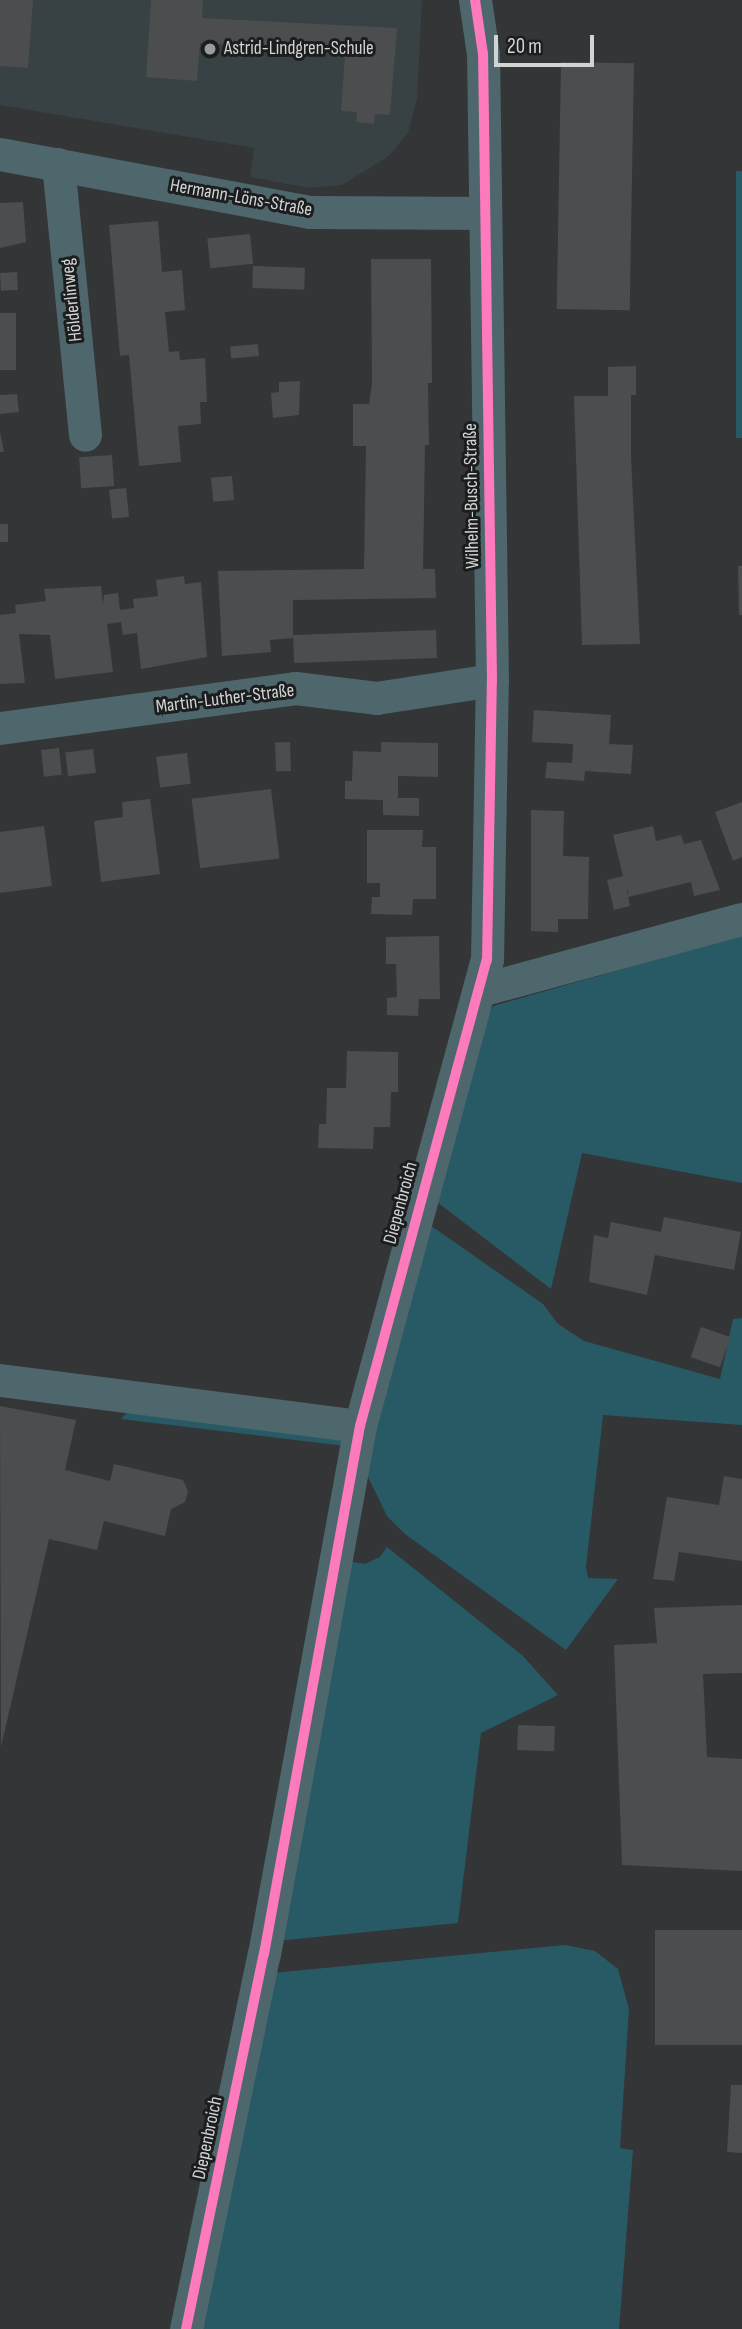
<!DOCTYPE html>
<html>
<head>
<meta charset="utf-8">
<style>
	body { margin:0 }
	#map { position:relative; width:742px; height:2329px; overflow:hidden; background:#343536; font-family:"Sofia Sans Condensed",sans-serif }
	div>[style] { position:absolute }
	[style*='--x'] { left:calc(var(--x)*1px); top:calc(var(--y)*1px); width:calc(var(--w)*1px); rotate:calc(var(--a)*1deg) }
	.built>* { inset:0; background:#384143 }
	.green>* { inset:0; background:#285a66; transform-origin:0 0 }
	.building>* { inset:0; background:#4c4d4e; transform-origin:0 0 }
	.minor>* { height:33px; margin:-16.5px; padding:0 16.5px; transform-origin:16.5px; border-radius:16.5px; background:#4e676c }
	.cycleway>* { height:10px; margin:-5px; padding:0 5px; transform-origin:5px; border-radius:5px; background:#fd7abc }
	.dots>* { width:19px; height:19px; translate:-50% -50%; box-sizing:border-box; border:4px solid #1c1d1e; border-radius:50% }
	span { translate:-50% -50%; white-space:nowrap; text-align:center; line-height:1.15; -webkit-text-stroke:6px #1c1d1e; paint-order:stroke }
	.poi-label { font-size:19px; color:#d2d4d4 }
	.left { translate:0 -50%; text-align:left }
	.street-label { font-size:19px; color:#d2d4d4 }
	.scale { position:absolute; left:494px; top:35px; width:100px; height:32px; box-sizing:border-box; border:4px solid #d2d4d4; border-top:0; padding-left:9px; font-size:21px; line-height:24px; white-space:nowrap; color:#d2d4d4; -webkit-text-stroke:5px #1c1d1e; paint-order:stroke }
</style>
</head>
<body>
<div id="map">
	<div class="built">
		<div style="clip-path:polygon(0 0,422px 0,417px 98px,408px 133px,389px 156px,342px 185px,309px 188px,250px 177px,254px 148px,0 105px)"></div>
	</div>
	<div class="green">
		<div style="left:736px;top:171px;width:6px;height:267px"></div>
		<div style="clip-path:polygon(742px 935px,742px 1183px,582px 1153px,551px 1289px,433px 1199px,481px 1025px,493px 1006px)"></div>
		<div style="clip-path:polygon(427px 1223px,543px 1304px,558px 1324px,584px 1341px,720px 1379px,733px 1319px,742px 1318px,742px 1425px,603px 1415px,586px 1567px,588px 1578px,618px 1579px,566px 1650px,405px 1534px,387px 1516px,368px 1477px,365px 1450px)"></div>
		<div style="clip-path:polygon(129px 1411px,346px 1435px,345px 1446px,121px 1419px)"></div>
		<div style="clip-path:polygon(387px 1547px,522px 1655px,558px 1695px,481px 1733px,458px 1923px,276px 1941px,347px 1561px,365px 1564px,380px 1557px)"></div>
		<div style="clip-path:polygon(565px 1945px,595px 1951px,618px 1969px,629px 2009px,620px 2148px,633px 2150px,619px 2329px,200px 2329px,272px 1973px)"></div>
	</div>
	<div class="building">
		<div style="clip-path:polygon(0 0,33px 0,28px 68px,0 66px)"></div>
		<div style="clip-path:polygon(151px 0,203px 0,202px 18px,397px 28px,390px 115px,375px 114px,374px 124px,356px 122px,357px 112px,341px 111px,345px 53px,200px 43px,197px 81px,146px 77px)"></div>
		<div style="left:561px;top:62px;width:73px;height:247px;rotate:1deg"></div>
		<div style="clip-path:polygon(23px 202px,26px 242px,0 248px,0 203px)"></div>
		<div style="clip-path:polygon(158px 221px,162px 272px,182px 270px,185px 310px,165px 312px,169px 352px,179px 351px,180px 360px,205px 358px,207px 402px,200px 402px,201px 424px,178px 426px,181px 462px,139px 466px,129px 355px,120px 356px,109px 225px)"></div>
		<div style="left:250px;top:234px;width:30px;height:43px;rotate:84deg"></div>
		<div style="clip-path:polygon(371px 259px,431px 259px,432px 383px,428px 383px,429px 445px,425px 445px,423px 569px,435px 569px,436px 598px,293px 600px,293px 638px,270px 640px,271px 652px,222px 656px,218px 571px,364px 569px,366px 446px,353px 446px,353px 404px,369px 404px,372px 384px)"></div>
		<div style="left:253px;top:266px;width:52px;height:22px;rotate:2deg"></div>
		<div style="left:17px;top:272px;width:18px;height:17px;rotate:87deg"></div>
		<div style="left:16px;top:313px;width:57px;height:16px;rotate:90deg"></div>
		<div style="left:258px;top:344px;width:12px;height:28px;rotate:85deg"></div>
		<div style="clip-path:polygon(636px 366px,636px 395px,631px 395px,631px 457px,640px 644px,582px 645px,574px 396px,608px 396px,608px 367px)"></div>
		<div style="clip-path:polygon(300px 381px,299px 415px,273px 418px,271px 393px,279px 392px,279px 382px)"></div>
		<div style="clip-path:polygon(17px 394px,19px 412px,0 414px,0 395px)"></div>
		<div style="clip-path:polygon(0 432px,4px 452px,0 452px)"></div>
		<div style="left:112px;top:455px;width:31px;height:33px;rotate:86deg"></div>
		<div style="left:232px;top:476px;width:24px;height:21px;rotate:85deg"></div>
		<div style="left:126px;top:488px;width:29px;height:17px;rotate:84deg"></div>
		<div style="left:0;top:524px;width:8px;height:18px"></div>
		<div style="clip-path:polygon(738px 566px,742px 566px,742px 615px,739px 615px)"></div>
		<div style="clip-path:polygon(184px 576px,185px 584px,201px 582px,207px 657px,141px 669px,137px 633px,123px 635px,121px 622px,107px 624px,113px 672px,55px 679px,50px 635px,19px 634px,25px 683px,0 684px,0 615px,16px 613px,15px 605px,46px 601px,44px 589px,101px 586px,103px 604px,104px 595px,118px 593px,120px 610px,134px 608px,133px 599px,158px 596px,156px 580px)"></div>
		<div style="left:436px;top:630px;width:28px;height:143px;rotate:88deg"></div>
		<div style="clip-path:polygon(534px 710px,611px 715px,609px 744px,633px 745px,631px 774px,585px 771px,584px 781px,545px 778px,547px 762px,572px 763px,573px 744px,532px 742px)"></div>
		<div style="left:290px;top:742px;width:29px;height:15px;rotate:88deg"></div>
		<div style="clip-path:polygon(381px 742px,438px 743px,438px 777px,398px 776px,398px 798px,419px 798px,419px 816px,383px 815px,383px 800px,345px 799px,345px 781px,352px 781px,353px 751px,381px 752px)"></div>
		<div style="left:59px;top:748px;width:27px;height:18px;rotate:84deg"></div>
		<div style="left:93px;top:749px;width:24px;height:28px;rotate:83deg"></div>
		<div style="left:187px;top:753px;width:31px;height:31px;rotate:83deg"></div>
		<div style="left:271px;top:789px;width:70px;height:80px;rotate:83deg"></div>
		<div style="clip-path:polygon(150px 799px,160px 874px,101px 882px,94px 821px,123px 817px,122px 802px)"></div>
		<div style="clip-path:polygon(742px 802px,742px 857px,733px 861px,715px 812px)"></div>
		<div style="clip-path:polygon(531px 810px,564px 811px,563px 856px,589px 857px,588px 919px,558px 919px,558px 932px,531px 931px)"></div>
		<div style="clip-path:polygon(44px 826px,52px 886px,0 893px,0 832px)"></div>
		<div style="clip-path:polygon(653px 826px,656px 841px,681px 835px,684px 844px,701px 840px,720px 890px,694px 896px,691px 882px,628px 897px,628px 891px,627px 891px,630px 906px,614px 910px,607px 880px,623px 876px,613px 835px)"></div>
		<div style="clip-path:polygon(367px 830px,423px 830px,422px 847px,436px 847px,436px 899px,413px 899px,412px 915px,371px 914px,372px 897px,380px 897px,380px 883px,367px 883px)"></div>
		<div style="clip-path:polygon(439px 936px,440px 999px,419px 999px,418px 1016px,387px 1015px,387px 998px,397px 997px,396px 964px,386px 964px,386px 937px)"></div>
		<div style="clip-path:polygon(347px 1051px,398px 1052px,398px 1092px,391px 1092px,390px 1127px,374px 1127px,373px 1149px,318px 1148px,319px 1124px,326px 1124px,327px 1088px,346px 1088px)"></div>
		<div style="clip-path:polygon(664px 1217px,741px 1232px,734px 1270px,655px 1255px,647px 1295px,589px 1282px,594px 1235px,608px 1238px,611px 1222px,661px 1232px)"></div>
		<div style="left:701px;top:1327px;width:31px;height:32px;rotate:19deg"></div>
		<div style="clip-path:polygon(0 1406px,76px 1420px,65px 1470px,110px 1481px,114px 1464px,183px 1480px,188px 1491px,185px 1502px,171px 1509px,165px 1536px,104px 1521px,97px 1550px,49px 1539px,1px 1747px)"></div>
		<div style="clip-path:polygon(724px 1476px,742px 1479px,742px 1561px,679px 1552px,674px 1581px,653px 1579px,667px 1497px,719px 1505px)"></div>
		<div style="clip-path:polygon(742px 1605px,742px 1673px,703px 1674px,707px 1757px,742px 1759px,742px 1871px,622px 1865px,614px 1645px,657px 1643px,654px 1608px)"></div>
		<div style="left:518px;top:1725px;width:37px;height:25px;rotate:2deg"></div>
		<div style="left:742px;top:1930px;width:115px;height:87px;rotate:90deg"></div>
		<div style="clip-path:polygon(731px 2085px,742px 2085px,742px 2153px,727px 2152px)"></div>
	</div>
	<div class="minor">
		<div style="--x:0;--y:154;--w:315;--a:10.6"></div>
		<div style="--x:310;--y:212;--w:175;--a:0.3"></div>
		<div style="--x:58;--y:164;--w:272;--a:84.3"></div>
		<div style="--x:0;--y:728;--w:298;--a:-7.7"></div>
		<div style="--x:295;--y:688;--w:82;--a:7"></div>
		<div style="--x:376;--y:698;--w:117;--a:-8.8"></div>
		<div style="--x:480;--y:990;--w:271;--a:-15.2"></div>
		<div style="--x:0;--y:1380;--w:363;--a:7.3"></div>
		<div style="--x:186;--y:2329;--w:383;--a:-78.3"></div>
		<div style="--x:264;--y:1954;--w:537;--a:-79.7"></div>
		<div style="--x:360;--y:1426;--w:483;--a:-74.8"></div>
		<div style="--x:487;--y:960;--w:280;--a:-89"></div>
		<div style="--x:492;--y:680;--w:626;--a:-90.82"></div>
		<div style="--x:483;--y:54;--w:55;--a:-98.4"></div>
	</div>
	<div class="cycleway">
		<div style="--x:186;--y:2329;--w:383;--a:-78.3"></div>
		<div style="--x:264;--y:1954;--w:537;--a:-79.7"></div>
		<div style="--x:360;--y:1426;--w:483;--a:-74.8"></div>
		<div style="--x:487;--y:960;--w:280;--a:-89"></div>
		<div style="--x:492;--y:680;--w:626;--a:-90.82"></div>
		<div style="--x:483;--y:54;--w:55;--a:-98.4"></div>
	</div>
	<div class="dots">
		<div style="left:210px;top:49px;background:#9b9c9d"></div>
	</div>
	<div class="poi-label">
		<span class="left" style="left:224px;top:49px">Astrid-Lindgren-Schule</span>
	</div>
	<div class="street-label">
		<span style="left:241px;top:198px;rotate:10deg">Hermann-Löns-Straße</span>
		<span style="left:72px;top:300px;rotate:-96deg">Hölderlinweg</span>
		<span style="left:472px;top:496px;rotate:-91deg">Wilhelm-Busch-Straße</span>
		<span style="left:225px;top:699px;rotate:-7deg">Martin-Luther-Straße</span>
		<span style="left:401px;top:1203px;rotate:-75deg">Diepenbroich</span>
		<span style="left:208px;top:2138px;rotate:-78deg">Diepenbroich</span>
	</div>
	<div class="scale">20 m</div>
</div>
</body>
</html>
